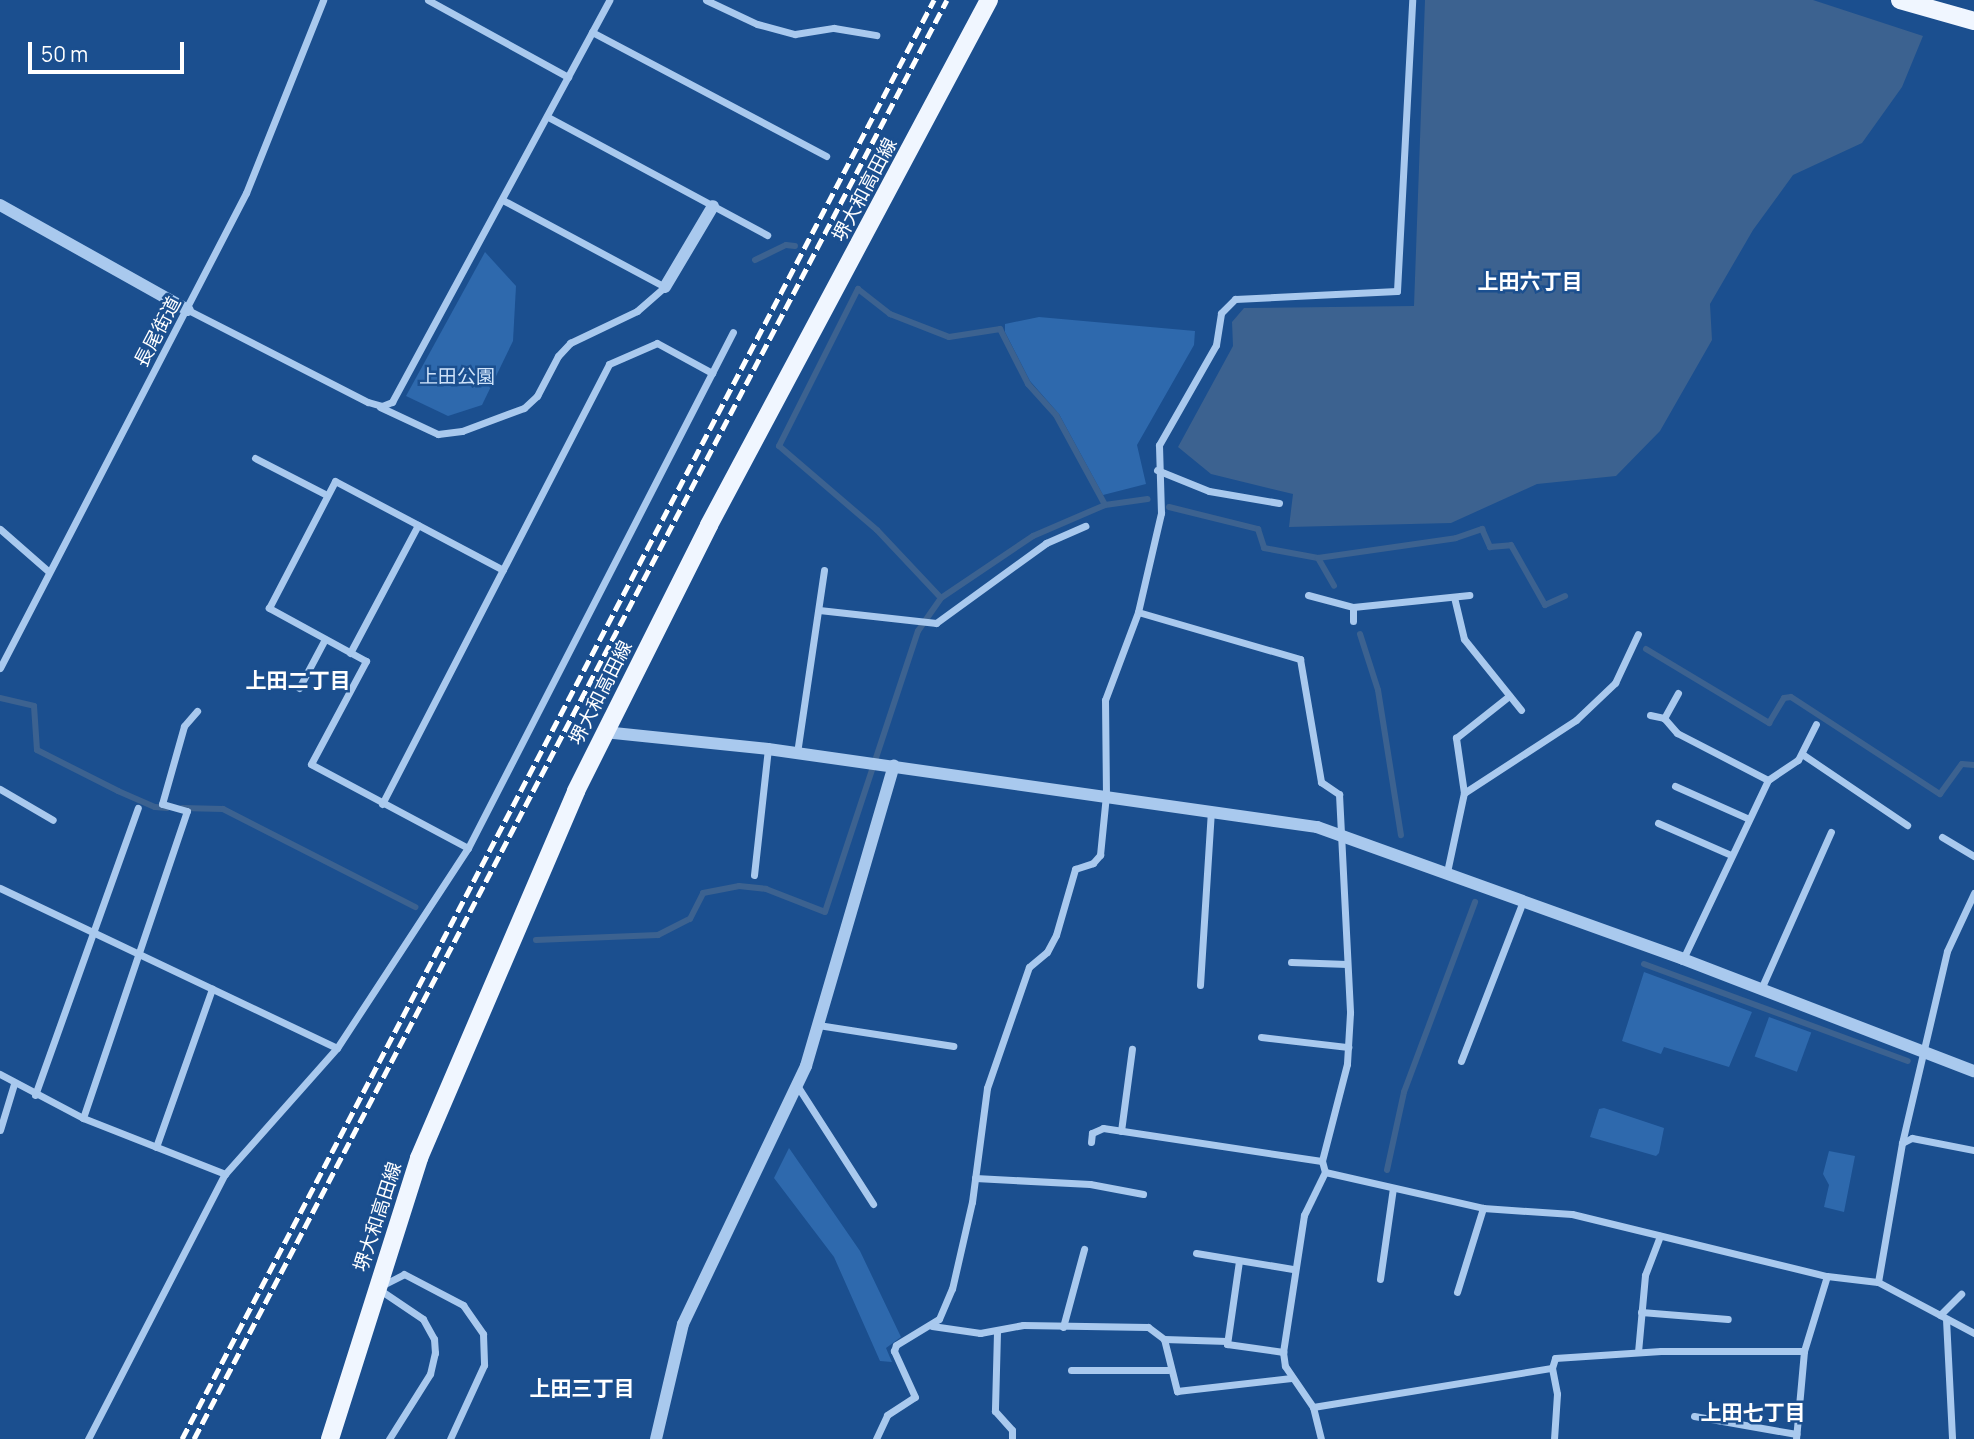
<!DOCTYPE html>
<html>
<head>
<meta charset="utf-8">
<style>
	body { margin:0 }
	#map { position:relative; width:1974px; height:1439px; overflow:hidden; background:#1b4f8f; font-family:Manrope,"Noto Sans JP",sans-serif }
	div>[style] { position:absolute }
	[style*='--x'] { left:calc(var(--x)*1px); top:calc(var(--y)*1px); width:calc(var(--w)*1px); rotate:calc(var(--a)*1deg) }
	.green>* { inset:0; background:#2e69ad; transform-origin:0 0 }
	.water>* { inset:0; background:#3c6290 }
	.stream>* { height:6px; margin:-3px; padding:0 3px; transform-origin:3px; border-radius:3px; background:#3c6290 }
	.minor>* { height:7px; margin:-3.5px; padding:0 3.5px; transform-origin:3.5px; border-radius:3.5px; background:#a9c9ee }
	.tertiary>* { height:12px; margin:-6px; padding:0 6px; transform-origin:6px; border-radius:6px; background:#a9c9ee }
	.primary>* { height:18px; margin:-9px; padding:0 9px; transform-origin:9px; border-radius:9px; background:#f0f6ff }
	.rail>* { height:5px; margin-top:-2.5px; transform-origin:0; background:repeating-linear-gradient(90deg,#fff 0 12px,transparent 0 17px) }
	span { translate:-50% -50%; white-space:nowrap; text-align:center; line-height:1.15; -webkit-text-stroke:5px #1b4f8f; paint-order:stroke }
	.street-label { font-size:19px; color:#fff }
	.park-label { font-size:19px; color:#cfe3fa }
	.neighbourhood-label { font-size:21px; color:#fff; font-weight:700 }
	.scale { position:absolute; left:28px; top:42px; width:156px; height:32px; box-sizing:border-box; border:4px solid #fff; border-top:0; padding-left:9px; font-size:21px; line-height:24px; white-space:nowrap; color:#fff; -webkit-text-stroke:5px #1b4f8f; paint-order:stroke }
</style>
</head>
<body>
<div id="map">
	<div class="green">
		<div style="clip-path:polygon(485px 252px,516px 286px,513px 341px,482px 405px,448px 416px,406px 396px)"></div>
		<div style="clip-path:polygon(1039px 317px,1195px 331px,1194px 345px,1137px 445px,1146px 484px,1103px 495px,1059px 414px,1030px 381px,1005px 332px,1005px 324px)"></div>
		<div style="clip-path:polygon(1644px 972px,1752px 1012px,1729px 1067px,1664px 1047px,1661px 1054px,1622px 1041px)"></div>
		<div style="left:1769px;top:1017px;width:45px;height:42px;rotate:20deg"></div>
		<div style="clip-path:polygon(1604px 1108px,1664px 1128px,1659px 1153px,1656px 1156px,1590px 1137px,1599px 1109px)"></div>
		<div style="clip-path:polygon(789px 1148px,860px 1251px,901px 1337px,886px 1348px,892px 1362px,880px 1361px,834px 1257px,774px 1178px)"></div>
		<div style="clip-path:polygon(1829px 1151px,1855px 1156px,1844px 1212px,1824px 1207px,1829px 1185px,1823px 1174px)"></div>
	</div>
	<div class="water">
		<div style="clip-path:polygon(1425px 0,1813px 0,1923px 36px,1902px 87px,1862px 143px,1793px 175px,1753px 230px,1710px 304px,1712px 340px,1660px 431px,1616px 476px,1537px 484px,1451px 523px,1289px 527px,1293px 494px,1211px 474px,1178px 447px,1233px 346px,1232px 322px,1244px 308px,1414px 306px)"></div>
	</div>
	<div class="stream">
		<div style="--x:755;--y:260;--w:34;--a:-26"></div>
		<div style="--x:786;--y:245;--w:9;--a:6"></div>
		<div style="--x:1169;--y:507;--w:92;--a:13.9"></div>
		<div style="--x:1258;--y:529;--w:20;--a:72"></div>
		<div style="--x:1264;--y:548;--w:55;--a:10.5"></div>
		<div style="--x:1318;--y:558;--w:32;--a:60"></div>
		<div style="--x:1318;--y:558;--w:139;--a:-8.2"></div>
		<div style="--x:1456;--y:538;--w:28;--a:-19"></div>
		<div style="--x:1482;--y:529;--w:20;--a:66"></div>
		<div style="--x:1490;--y:547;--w:21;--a:-5"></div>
		<div style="--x:1511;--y:545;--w:69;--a:60.5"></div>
		<div style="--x:1545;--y:605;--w:22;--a:-24"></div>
		<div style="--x:941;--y:598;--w:93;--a:-133.3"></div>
		<div style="--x:877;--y:530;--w:129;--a:-139.4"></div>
		<div style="--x:779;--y:446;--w:176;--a:-63.3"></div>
		<div style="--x:858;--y:289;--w:41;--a:38"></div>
		<div style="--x:890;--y:314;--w:63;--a:21.3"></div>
		<div style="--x:949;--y:337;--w:52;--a:-8.9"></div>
		<div style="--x:1000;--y:329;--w:62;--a:63"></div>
		<div style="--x:1028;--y:384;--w:42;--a:47.9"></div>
		<div style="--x:1056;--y:415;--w:102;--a:61.4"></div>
		<div style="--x:1105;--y:505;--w:43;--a:-7.9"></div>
		<div style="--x:1360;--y:634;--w:59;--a:72.2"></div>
		<div style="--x:1378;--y:690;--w:147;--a:81"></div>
		<div style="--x:1646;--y:649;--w:144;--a:31"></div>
		<div style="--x:1769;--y:723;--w:29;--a:-59"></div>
		<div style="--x:1784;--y:698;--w:7;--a:-8"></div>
		<div style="--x:1791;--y:697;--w:178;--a:33.1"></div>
		<div style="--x:1940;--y:794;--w:37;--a:-54"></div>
		<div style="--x:1962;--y:764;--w:12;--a:5"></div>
		<div style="--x:0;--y:698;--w:35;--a:13"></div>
		<div style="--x:34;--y:706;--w:44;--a:86.1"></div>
		<div style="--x:37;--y:750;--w:91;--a:26.8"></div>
		<div style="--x:118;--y:791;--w:40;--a:23.4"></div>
		<div style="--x:155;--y:807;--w:12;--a:5"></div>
		<div style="--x:182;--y:808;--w:41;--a:1.4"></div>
		<div style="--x:223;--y:809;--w:216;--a:27"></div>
		<div style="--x:536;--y:940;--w:122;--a:-2.3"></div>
		<div style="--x:658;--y:935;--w:36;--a:-27"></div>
		<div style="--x:690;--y:919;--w:29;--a:-63"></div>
		<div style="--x:703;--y:893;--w:37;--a:-11"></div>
		<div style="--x:739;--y:886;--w:27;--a:6"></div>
		<div style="--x:766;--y:889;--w:63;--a:21.3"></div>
		<div style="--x:825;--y:912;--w:296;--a:-71.7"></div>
		<div style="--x:918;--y:631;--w:40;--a:-55.1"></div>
		<div style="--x:941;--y:598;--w:111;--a:-34"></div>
		<div style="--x:1033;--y:536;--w:78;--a:-23.3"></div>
		<div style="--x:1644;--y:964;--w:281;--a:20.2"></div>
		<div style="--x:1387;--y:1170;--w:80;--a:-77.7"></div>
		<div style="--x:1404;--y:1092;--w:203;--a:-69.5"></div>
	</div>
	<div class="minor">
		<div style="--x:428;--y:0;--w:160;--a:28.8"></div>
		<div style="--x:706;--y:0;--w:56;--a:25.2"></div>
		<div style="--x:757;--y:24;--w:39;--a:15"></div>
		<div style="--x:795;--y:34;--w:39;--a:-9"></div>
		<div style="--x:834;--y:28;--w:43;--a:9.5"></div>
		<div style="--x:592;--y:32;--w:265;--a:27.9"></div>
		<div style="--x:548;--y:117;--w:249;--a:28.3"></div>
		<div style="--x:188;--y:310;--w:202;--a:27.1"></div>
		<div style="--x:368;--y:402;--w:15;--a:16"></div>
		<div style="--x:382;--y:406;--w:11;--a:-22"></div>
		<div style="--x:392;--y:402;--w:457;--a:-61.6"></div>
		<div style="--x:380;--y:407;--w:64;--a:25"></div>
		<div style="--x:438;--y:434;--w:24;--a:-7"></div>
		<div style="--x:462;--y:431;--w:66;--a:-20.4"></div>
		<div style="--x:524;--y:408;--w:18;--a:-43"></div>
		<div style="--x:537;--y:396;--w:45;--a:-62.3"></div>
		<div style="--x:558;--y:356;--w:18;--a:-47"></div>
		<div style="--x:570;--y:343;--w:74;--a:-25.5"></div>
		<div style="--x:637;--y:311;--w:37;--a:-41"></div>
		<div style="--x:665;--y:287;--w:184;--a:-151.8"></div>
		<div style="--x:255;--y:458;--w:81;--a:27.2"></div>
		<div style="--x:1157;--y:470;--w:56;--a:22"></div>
		<div style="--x:1209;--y:491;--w:71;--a:9.7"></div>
		<div style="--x:0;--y:529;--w:64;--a:41.2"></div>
		<div style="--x:1308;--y:595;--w:47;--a:14.9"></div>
		<div style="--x:1353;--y:607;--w:14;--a:90"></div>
		<div style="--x:1454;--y:597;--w:43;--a:76.6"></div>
		<div style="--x:1464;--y:639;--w:91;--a:51.2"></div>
		<div style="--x:1353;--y:607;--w:117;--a:-5.9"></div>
		<div style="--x:819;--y:610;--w:118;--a:6.3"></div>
		<div style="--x:936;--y:623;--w:136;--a:-36"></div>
		<div style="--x:1046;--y:543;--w:43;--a:-23.6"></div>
		<div style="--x:1138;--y:612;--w:169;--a:16.2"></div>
		<div style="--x:1300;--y:659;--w:125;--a:80.3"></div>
		<div style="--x:1321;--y:782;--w:22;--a:34"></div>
		<div style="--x:1339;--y:794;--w:219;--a:87.1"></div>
		<div style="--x:1350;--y:1013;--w:51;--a:93.4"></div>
		<div style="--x:1347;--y:1064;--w:100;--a:104.5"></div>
		<div style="--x:1322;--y:1161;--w:11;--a:75"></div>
		<div style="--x:1325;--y:1172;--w:48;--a:116"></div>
		<div style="--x:1304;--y:1215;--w:139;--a:98.7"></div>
		<div style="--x:1283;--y:1352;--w:14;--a:82"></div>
		<div style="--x:1285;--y:1366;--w:50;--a:55.7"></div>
		<div style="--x:1313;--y:1407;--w:33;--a:76"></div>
		<div style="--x:350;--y:653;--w:145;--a:-62"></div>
		<div style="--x:0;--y:668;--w:535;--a:-62.62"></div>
		<div style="--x:246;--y:193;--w:208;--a:-68.2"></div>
		<div style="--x:299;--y:688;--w:55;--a:-62"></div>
		<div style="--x:1678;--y:693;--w:29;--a:119"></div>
		<div style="--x:1664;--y:718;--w:20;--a:49"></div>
		<div style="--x:1677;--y:733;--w:102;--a:27.3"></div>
		<div style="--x:1650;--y:715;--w:14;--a:12"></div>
		<div style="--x:797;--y:753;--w:185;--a:-81.6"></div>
		<div style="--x:1802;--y:754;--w:127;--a:34.1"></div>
		<div style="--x:1675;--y:786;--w:79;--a:24"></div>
		<div style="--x:0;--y:789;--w:61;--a:30.3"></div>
		<div style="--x:1464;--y:793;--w:56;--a:-98.3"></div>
		<div style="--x:1456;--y:738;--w:68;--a:-38.4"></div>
		<div style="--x:382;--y:804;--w:495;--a:-62.7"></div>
		<div style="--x:609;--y:364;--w:52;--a:-23.6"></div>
		<div style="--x:657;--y:343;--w:63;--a:28.6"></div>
		<div style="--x:1658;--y:823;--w:80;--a:23.7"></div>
		<div style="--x:1942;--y:837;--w:37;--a:31"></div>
		<div style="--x:468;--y:848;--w:178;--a:-151.9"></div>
		<div style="--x:311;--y:764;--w:117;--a:-61.9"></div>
		<div style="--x:366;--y:661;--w:111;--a:-151.3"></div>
		<div style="--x:269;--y:608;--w:143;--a:-62.5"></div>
		<div style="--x:335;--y:481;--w:190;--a:27.9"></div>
		<div style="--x:1447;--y:872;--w:81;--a:-77.9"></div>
		<div style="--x:1464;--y:793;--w:134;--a:-33.1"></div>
		<div style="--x:1576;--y:720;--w:54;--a:-43.5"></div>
		<div style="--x:1615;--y:683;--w:54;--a:-64.9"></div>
		<div style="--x:754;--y:875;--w:127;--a:-83.7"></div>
		<div style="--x:0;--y:888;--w:373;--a:25.4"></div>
		<div style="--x:1683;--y:959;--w:198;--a:-64.6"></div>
		<div style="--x:1768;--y:780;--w:36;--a:-34"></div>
		<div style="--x:1798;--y:760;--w:40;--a:-63.4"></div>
		<div style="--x:1291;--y:962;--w:56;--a:2"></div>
		<div style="--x:1200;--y:985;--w:174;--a:-86.4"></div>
		<div style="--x:1761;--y:989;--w:172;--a:-66"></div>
		<div style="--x:818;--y:1025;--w:137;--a:8.8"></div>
		<div style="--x:1261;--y:1037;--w:88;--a:6.6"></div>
		<div style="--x:1461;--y:1061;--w:172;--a:-68.8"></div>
		<div style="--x:0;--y:1074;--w:94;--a:27.9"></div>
		<div style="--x:83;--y:1118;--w:153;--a:21.5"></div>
		<div style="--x:798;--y:1087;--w:139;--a:57.3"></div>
		<div style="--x:35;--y:1095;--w:305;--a:-70.3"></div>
		<div style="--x:83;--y:1118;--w:324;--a:-71.3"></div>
		<div style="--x:187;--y:811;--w:26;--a:-164"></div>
		<div style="--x:162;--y:804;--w:81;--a:-74.2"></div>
		<div style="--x:184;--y:726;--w:20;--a:-49"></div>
		<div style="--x:0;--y:1130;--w:48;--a:-73.1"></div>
		<div style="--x:1121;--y:1131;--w:83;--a:-82.4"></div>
		<div style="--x:1091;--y:1142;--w:9;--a:-84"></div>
		<div style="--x:1092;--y:1133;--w:12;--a:-24"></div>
		<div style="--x:1103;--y:1128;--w:221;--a:8.6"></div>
		<div style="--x:1902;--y:1143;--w:11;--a:-27"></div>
		<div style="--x:1912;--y:1138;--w:63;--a:11"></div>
		<div style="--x:156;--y:1147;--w:168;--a:-70.5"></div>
		<div style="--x:1325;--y:1172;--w:162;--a:12.8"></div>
		<div style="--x:1483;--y:1208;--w:89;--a:3.9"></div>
		<div style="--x:1572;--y:1214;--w:262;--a:13.7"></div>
		<div style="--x:1827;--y:1276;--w:51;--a:6.7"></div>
		<div style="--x:1878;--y:1282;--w:109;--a:28"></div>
		<div style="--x:975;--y:1178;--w:115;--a:3"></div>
		<div style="--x:1090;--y:1184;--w:54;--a:10.7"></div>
		<div style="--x:1196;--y:1253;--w:98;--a:9.4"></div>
		<div style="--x:1239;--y:1261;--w:84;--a:98.2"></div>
		<div style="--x:1227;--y:1344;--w:57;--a:8.1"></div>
		<div style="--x:1380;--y:1279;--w:92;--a:-81.9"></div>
		<div style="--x:1878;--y:1282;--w:141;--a:-80.2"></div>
		<div style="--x:1902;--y:1143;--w:197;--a:-76.8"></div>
		<div style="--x:1947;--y:951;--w:64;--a:-65"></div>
		<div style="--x:1457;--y:1292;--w:88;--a:-72.8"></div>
		<div style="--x:1641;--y:1312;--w:87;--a:4.6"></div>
		<div style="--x:1940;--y:1315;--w:30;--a:-45"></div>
		<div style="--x:1946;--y:1319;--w:120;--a:87.1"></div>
		<div style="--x:932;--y:1326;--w:49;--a:8.3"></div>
		<div style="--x:980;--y:1333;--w:44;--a:-10.5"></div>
		<div style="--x:1023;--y:1325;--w:125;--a:0.9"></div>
		<div style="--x:1148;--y:1327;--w:20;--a:37"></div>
		<div style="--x:1164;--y:1339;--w:54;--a:76"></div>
		<div style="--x:1177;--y:1391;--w:115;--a:-6.5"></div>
		<div style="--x:1063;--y:1327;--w:81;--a:-74.9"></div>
		<div style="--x:997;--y:1332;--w:79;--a:91.5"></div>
		<div style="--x:995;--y:1411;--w:25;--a:48"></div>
		<div style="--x:1012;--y:1430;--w:9;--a:90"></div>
		<div style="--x:1164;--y:1339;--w:63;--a:1.8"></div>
		<div style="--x:1638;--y:1352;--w:77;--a:-84.8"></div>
		<div style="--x:1645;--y:1275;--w:42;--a:-69"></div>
		<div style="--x:1552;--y:1368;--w:26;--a:79"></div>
		<div style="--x:1557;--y:1394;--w:45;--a:93.8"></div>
		<div style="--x:1071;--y:1370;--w:97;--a:0"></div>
		<div style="--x:1313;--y:1407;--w:242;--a:-9.3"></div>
		<div style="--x:1552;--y:1368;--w:10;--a:-73"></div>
		<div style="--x:1555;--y:1358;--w:106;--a:-3.8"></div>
		<div style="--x:1661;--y:1351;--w:143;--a:0"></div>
		<div style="--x:1694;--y:1416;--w:104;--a:10"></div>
		<div style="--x:88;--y:1439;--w:298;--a:-62.7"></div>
		<div style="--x:225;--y:1174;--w:169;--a:-48.4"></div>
		<div style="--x:337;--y:1048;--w:239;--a:-56.8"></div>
		<div style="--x:468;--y:848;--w:580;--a:-62.82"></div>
		<div style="--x:389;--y:1439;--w:77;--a:-57.8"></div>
		<div style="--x:430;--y:1374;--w:22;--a:-77"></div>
		<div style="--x:435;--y:1353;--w:14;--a:-94"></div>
		<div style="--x:434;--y:1339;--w:23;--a:-119"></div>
		<div style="--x:423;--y:1319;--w:55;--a:-146"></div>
		<div style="--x:377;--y:1288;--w:30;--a:-27"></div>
		<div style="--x:404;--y:1274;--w:67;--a:27.7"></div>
		<div style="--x:463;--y:1305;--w:35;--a:55"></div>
		<div style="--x:483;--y:1334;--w:31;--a:88"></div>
		<div style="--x:484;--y:1365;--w:81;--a:114.7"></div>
		<div style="--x:876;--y:1439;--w:26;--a:-65"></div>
		<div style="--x:887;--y:1415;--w:33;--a:-33"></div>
		<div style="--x:915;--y:1397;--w:51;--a:-114.5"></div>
		<div style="--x:894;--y:1351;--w:6;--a:-72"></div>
		<div style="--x:896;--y:1345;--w:50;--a:-31.2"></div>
		<div style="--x:939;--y:1319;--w:33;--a:-67"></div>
		<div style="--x:952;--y:1289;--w:89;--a:-77.1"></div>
		<div style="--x:972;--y:1202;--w:115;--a:-82.5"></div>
		<div style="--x:987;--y:1088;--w:128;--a:-70.9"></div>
		<div style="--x:1029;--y:967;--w:23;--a:-40"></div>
		<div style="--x:1047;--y:952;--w:19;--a:-62"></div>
		<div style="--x:1056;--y:935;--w:69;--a:-73.9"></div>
		<div style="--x:1075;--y:869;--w:19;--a:-18"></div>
		<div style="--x:1093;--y:863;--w:11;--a:-49"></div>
		<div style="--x:1100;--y:855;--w:60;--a:-84.3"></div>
		<div style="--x:1106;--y:795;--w:95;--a:-90.6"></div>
		<div style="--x:1105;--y:700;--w:94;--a:-69.4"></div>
		<div style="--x:1138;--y:612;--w:102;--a:-76.9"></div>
		<div style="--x:1161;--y:513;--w:68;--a:-91.7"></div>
		<div style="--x:1159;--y:445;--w:115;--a:-60.3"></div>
		<div style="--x:1216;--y:345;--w:32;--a:-81"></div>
		<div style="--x:1221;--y:313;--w:20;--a:-45"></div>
		<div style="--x:1235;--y:299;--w:162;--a:-2.8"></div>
		<div style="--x:1397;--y:291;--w:291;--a:-87"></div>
		<div style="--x:1796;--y:1439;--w:88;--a:-84.8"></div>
		<div style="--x:1804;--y:1351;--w:78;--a:-73"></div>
	</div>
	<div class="tertiary">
		<div style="--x:0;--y:205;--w:215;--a:29.2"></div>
		<div style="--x:665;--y:287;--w:94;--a:-59.3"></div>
		<div style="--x:604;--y:732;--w:165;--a:5.9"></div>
		<div style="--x:768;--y:749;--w:555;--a:8.09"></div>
		<div style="--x:1317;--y:827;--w:389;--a:19.8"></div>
		<div style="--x:1683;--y:959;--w:312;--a:21.1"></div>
		<div style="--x:656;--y:1439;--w:118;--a:-76.8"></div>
		<div style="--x:683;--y:1324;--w:286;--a:-64.5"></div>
		<div style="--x:806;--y:1066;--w:313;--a:-73.7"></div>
	</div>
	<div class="primary">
		<div style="--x:1900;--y:0;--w:77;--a:15.8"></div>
		<div style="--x:330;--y:1439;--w:295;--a:-72.4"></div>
		<div style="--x:419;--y:1158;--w:399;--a:-66.8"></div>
		<div style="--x:576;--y:791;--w:297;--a:-63.4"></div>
		<div style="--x:709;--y:525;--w:595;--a:-61.93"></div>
	</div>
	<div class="rail">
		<div style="--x:182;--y:1439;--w:1624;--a:-62.41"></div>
		<div style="--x:194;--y:1439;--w:1624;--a:-62.38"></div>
	</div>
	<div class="street-label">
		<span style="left:865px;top:190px;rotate:-62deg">堺大和高田線</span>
		<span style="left:158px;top:332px;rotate:-62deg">長尾街道</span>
		<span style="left:601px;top:693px;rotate:-63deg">堺大和高田線</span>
		<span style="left:378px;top:1217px;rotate:-72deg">堺大和高田線</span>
	</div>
	<div class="park-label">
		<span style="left:457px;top:377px">上田公園</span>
	</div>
	<div class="neighbourhood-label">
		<span style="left:1530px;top:281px">上田六丁目</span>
		<span style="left:298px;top:680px">上田二丁目</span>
		<span style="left:582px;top:1388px">上田三丁目</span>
		<span style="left:1753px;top:1412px">上田七丁目</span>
	</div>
	<div class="scale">50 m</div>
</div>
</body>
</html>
